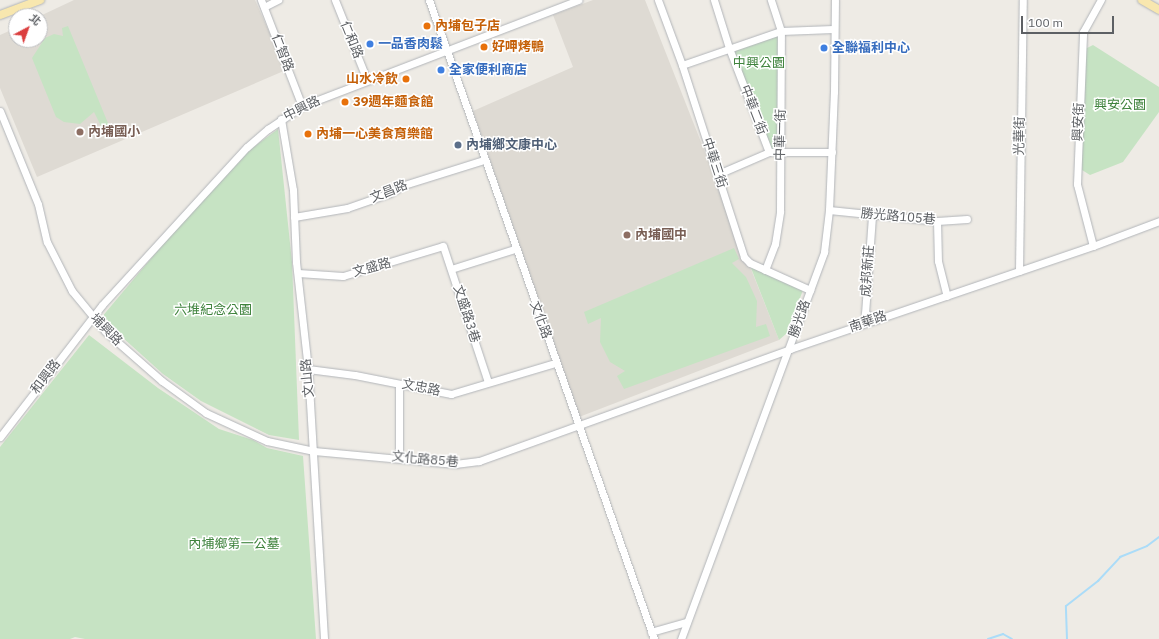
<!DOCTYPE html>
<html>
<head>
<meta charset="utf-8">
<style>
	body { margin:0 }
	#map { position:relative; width:1159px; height:639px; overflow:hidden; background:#eeebe5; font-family:"IBM Plex Sans","Noto Sans TC",sans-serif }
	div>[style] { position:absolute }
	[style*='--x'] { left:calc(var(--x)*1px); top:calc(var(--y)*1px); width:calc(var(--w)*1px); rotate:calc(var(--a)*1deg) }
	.education>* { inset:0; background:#dedad3 }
	.green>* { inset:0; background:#c6e3c3 }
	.stream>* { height:2px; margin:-1px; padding:0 1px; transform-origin:1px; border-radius:1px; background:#abdcf8 }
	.roads { filter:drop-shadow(0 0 1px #b2b5b9) drop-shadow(0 0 1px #b2b5b9) }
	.minor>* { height:7px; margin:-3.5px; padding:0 3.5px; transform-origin:3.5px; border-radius:3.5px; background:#fff }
	.major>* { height:8px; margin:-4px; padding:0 4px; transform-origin:4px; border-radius:4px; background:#f8e7af }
	.dots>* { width:11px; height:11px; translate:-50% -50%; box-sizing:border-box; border:2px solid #fff; border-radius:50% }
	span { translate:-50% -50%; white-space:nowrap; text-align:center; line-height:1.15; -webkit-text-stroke:3px #fff; paint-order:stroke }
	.food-label { font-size:13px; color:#c56008; font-weight:700 }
	.left { translate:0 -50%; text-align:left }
	.right { translate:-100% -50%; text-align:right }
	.street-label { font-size:13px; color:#5d6064 }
	.shop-label { font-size:13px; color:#366cbe; font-weight:700 }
	.park-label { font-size:13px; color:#3f833d }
	.education-label { font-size:13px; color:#785e54; font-weight:700 }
	.service-label { font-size:13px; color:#4e5e75; font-weight:700 }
	.north { position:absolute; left:8px; top:8px; width:40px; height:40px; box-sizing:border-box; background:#fff; border:1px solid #bebfc1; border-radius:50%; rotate:41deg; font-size:11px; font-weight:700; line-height:16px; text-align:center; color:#5d6064 }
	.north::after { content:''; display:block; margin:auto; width:14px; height:18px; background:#db3e3e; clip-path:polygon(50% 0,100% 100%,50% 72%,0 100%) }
	.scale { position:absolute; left:1021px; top:16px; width:93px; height:18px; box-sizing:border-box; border:2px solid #5d6064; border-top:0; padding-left:5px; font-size:12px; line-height:14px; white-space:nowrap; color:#5d6064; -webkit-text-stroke:3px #fff; paint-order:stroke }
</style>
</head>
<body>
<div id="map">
	<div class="education">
		<div style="clip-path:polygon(74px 0,255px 0,286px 70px,37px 177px,0 88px,0 35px,16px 28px,16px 40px,40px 40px,40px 16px)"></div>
		<div style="clip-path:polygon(593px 0,645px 0,779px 340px,579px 417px,473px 111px,573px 67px,553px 15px)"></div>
	</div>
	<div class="green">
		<div style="clip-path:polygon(68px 26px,110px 128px,103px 130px,94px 112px,80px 124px,64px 122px,56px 117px,32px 58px,45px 38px,54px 34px,63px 36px,62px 28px)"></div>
		<div style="clip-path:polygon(779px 34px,779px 149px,771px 150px,732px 50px)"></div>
		<div style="clip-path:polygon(1093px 45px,1159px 87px,1159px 112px,1123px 162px,1090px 175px,1082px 170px,1081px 160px,1085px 49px)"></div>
		<div style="clip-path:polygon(278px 129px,292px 262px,299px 440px,269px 435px,201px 401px,163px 374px,101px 318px,175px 230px,251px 149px)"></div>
		<div style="clip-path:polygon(734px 248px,739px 259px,732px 263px,746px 277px,757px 301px,756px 327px,766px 324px,770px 336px,624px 389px,617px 376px,625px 371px,610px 362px,600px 342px,601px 318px,588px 324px,584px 312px)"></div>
		<div style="clip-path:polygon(749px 263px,803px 290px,787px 333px,779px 340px)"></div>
		<div style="clip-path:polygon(89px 335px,158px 388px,219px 429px,253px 440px,267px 448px,303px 456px,316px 639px,85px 639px,75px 637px,70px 639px,0 639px,0 447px)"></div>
	</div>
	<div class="stream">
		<div style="--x:988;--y:639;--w:16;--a:-18"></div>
		<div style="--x:1003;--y:634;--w:10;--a:29"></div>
		<div style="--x:1067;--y:639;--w:33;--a:-92"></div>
		<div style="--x:1066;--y:606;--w:41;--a:-38"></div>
		<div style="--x:1098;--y:581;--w:33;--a:-47"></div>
		<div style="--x:1120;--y:557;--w:29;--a:-22"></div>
		<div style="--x:1147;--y:546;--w:15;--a:-37"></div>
	</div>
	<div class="roads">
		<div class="minor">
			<div style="--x:261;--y:0;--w:114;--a:68.9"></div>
			<div style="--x:335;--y:0;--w:86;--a:68.2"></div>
			<div style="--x:429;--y:0;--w:677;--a:70.6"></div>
			<div style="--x:658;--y:0;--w:69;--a:69.7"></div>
			<div style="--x:682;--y:65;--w:202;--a:72.1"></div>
			<div style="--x:744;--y:257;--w:8;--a:45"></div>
			<div style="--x:750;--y:263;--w:66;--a:24.2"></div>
			<div style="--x:714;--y:0;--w:50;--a:72.6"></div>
			<div style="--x:729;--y:48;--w:111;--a:69"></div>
			<div style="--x:264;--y:7;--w:16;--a:-27"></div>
			<div style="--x:682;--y:65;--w:105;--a:-19"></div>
			<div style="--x:781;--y:31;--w:52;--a:-2.2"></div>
			<div style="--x:0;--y:111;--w:100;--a:67.8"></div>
			<div style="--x:38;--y:204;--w:39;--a:77"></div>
			<div style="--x:47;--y:242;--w:55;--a:63"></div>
			<div style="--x:72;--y:291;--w:52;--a:50.5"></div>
			<div style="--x:105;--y:331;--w:76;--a:41.3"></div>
			<div style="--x:162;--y:381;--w:54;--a:36"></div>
			<div style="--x:206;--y:413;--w:67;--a:24.7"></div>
			<div style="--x:267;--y:441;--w:48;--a:12"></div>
			<div style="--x:314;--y:451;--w:142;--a:5.3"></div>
			<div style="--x:455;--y:464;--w:24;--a:-7"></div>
			<div style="--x:479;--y:461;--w:331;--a:-19.8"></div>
			<div style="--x:790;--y:349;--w:320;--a:-18.8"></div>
			<div style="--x:1093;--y:246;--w:71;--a:-20.7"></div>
			<div style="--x:281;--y:119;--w:72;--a:80.4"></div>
			<div style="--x:293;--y:190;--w:72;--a:87.6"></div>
			<div style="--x:296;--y:262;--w:108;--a:83.6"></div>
			<div style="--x:308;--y:369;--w:270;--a:86.6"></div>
			<div style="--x:718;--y:174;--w:56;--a:-23.3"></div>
			<div style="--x:769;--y:152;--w:63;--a:0"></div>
			<div style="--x:829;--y:210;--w:109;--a:5.8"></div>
			<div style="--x:937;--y:221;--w:30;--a:-4"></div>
			<div style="--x:872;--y:216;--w:97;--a:94.1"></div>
			<div style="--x:865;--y:313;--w:13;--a:32"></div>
			<div style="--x:294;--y:217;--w:54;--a:-9.6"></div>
			<div style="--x:347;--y:208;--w:46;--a:-19.2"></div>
			<div style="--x:390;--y:193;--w:16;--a:-30"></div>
			<div style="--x:404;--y:185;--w:84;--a:-17.4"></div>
			<div style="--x:937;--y:221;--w:40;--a:88.6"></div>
			<div style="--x:938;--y:261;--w:36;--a:76"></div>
			<div style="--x:1093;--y:246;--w:64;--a:-104.5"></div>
			<div style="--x:1077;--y:184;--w:152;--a:-87.7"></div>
			<div style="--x:1083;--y:32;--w:37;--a:-61"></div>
			<div style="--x:451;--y:269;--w:67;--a:-17.4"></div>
			<div style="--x:765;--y:270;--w:28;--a:-69"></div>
			<div style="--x:775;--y:244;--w:33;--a:-81"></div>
			<div style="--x:780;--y:211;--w:180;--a:-89.7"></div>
			<div style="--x:781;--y:31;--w:33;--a:-108"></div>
			<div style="--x:1019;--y:271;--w:271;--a:-89.2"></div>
			<div style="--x:298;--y:273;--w:45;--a:3.8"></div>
			<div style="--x:343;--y:276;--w:104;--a:-16.7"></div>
			<div style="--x:443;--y:246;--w:143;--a:71.7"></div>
			<div style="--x:308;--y:369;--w:47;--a:7.3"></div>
			<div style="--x:355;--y:375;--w:98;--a:11.2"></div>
			<div style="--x:451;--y:394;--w:109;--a:-16.6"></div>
			<div style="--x:0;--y:437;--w:167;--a:-52.3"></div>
			<div style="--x:102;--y:305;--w:214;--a:-47.5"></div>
			<div style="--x:247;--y:147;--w:28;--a:-41"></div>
			<div style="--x:268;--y:129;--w:41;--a:-34.1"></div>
			<div style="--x:302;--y:106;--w:296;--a:-21"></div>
			<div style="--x:399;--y:457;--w:73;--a:-90"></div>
			<div style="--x:651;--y:632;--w:37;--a:-16"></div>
			<div style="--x:681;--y:639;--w:413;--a:-69.7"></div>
			<div style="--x:824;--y:252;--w:42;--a:-83.2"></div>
			<div style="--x:829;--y:210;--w:118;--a:-87.6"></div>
			<div style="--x:834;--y:92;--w:92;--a:-89.4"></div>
		</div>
		<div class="major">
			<div style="--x:1142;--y:0;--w:20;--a:30"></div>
			<div style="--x:0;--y:15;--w:43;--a:-20.6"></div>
		</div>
	</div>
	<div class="dots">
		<div style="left:427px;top:26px;background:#e8710a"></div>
		<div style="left:370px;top:44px;background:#3f7fe0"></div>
		<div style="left:484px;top:47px;background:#e8710a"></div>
		<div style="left:824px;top:48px;background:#3f7fe0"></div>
		<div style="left:441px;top:70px;background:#3f7fe0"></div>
		<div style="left:406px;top:79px;background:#e8710a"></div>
		<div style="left:345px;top:102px;background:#e8710a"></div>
		<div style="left:80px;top:132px;background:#8d6e63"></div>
		<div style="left:308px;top:134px;background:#e8710a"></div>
		<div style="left:458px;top:145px;background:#5c6f8a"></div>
		<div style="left:627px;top:235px;background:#8d6e63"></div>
	</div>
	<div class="food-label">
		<span class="left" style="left:435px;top:26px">內埔包子店</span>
		<span class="left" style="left:492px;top:47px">好呷烤鴨</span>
		<span class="right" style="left:398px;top:79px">山水冷飲</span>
		<span class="left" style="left:353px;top:102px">39週年麵食館</span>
		<span class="left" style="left:316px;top:134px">內埔一心美食育樂館</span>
	</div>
	<div class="street-label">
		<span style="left:351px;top:40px;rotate:68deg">仁和路</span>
		<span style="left:282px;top:53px;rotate:69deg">仁智路</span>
		<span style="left:302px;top:109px;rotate:-27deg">中興路</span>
		<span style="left:753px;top:110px;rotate:69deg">中華二街</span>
		<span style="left:1079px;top:122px;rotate:-88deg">興安街</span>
		<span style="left:781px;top:135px;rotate:-89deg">中華一街</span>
		<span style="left:1020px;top:136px;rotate:-89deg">光華街</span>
		<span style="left:714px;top:163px;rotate:72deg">中華三街</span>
		<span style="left:389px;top:192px;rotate:-22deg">文昌路</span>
		<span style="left:898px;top:217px;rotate:5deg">勝光路105巷</span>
		<span style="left:372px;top:268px;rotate:-15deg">文盛路</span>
		<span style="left:868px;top:271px;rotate:-86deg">成邦新莊</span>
		<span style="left:466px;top:314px;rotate:72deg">文盛路3巷</span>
		<span style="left:800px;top:319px;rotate:-71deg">勝光路</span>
		<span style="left:540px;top:320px;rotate:70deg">文化路</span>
		<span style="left:868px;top:322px;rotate:-19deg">南華路</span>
		<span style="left:106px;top:330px;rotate:45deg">埔興路</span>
		<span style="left:46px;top:377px;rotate:-53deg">和興路</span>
		<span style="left:308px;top:378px;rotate:-95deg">文山路</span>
		<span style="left:421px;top:388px;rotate:11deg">文忠路</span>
		<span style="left:425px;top:460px;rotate:5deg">文化路85巷</span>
	</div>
	<div class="shop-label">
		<span class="left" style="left:378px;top:44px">一品香肉鬆</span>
		<span class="left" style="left:832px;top:48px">全聯福利中心</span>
		<span class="left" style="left:449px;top:70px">全家便利商店</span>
	</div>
	<div class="park-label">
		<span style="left:759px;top:63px">中興公園</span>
		<span style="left:1120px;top:105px">興安公園</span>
		<span style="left:213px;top:310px">六堆紀念公園</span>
		<span style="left:234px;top:544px">內埔鄉第一公墓</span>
	</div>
	<div class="education-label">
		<span class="left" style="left:88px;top:132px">內埔國小</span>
		<span class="left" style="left:635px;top:235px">內埔國中</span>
	</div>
	<div class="service-label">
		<span class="left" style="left:466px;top:145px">內埔鄉文康中心</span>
	</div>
	<div class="north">北</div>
	<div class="scale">100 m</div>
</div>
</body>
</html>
